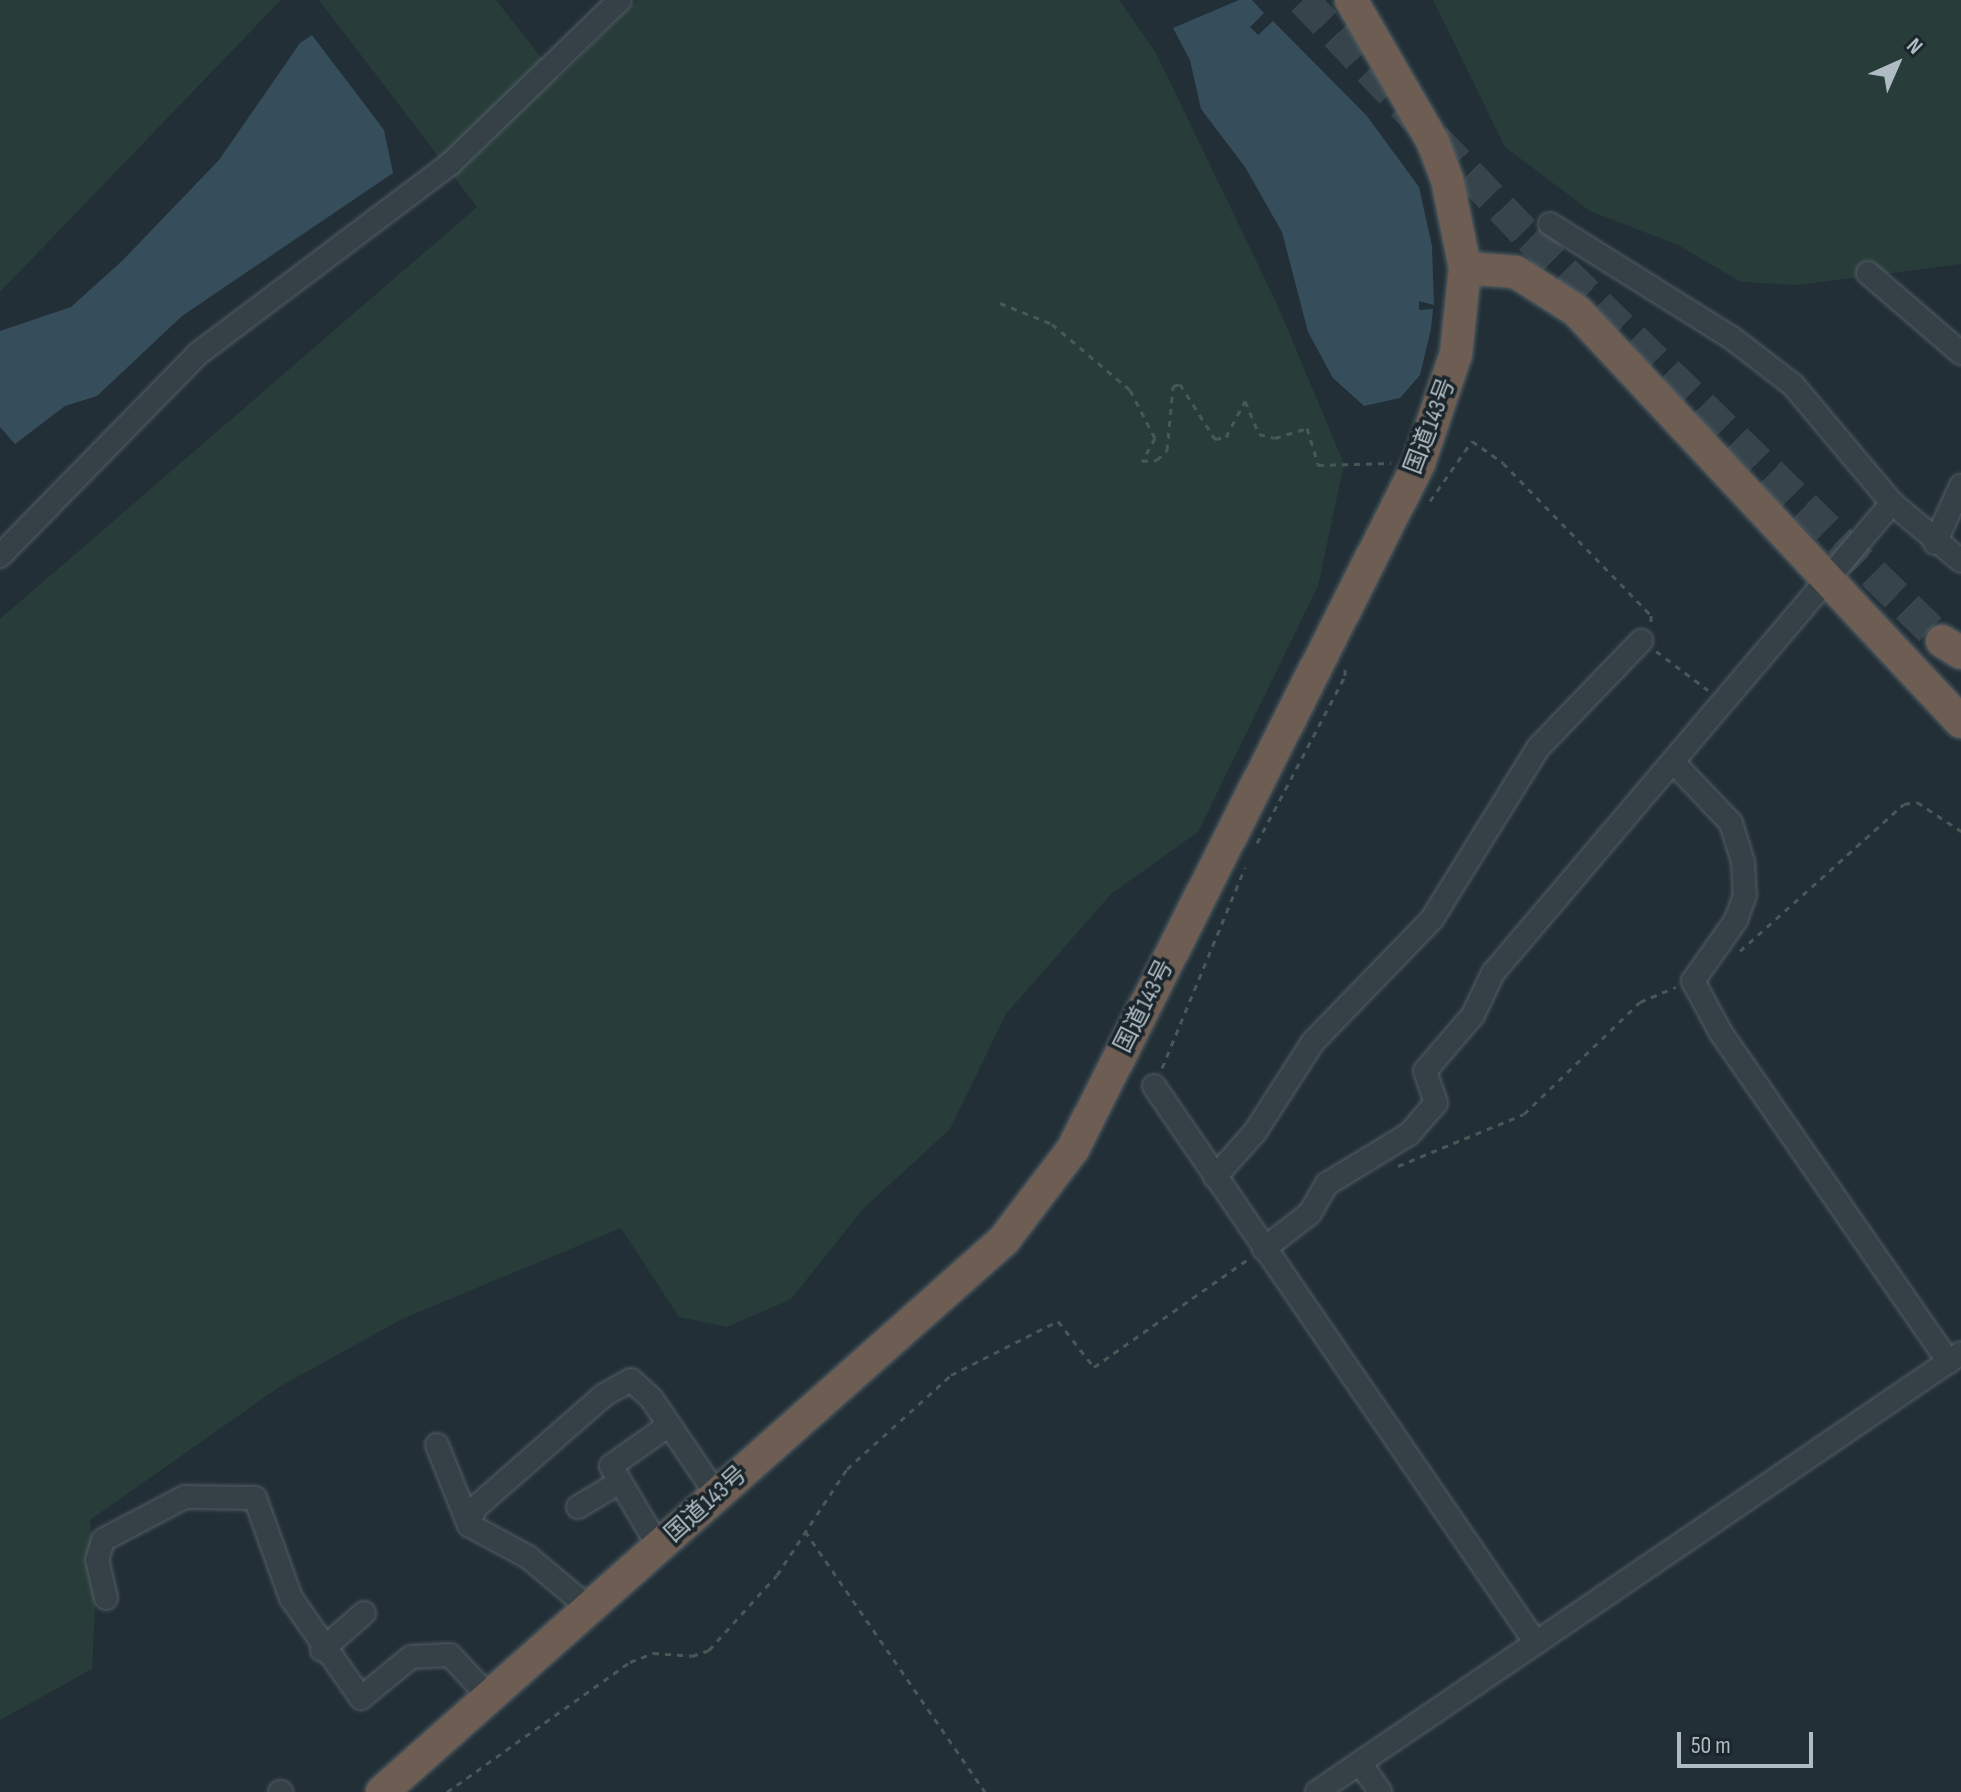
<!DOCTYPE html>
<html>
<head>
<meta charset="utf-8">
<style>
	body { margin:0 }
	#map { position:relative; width:1961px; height:1792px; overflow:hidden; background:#222f36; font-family:"Sofia Sans Condensed","Noto Sans JP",sans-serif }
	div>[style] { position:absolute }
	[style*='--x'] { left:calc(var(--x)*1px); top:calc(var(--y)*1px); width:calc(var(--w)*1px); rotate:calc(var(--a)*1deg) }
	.green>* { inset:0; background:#283d39 }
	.water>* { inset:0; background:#364e5c }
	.highway-tunnel>* { height:32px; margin-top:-16px; transform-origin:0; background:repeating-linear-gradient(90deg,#37444b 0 32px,transparent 0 48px) }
	.path>* { height:3px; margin-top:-1.5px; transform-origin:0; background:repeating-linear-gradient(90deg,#455956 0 6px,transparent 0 12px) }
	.roads { filter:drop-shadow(0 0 2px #535e65) drop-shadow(0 0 2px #535e65) }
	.minor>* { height:22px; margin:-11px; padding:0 11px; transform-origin:11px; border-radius:11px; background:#354047 }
	.highway>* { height:32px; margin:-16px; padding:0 16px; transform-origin:16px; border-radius:16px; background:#6d5d53 }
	span { translate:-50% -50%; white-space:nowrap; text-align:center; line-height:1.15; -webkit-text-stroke:7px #1b252c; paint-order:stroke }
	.street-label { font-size:24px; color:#b0bcc3 }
	.north { position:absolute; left:1857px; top:24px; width:80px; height:80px; -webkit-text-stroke:6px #1b252c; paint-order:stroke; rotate:45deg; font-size:22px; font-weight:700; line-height:32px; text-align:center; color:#b0bcc3 }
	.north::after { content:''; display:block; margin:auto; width:28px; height:36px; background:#b0bcc3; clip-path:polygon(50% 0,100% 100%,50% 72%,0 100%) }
	.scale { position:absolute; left:1677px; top:1732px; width:136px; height:36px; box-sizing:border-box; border:4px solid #b0bcc3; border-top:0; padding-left:10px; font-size:24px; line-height:28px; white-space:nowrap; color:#b0bcc3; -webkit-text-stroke:6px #1b252c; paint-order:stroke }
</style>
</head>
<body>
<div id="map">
	<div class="green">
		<div style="clip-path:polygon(0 0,281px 0,0 292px)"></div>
		<div style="clip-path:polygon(319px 0,496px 0,558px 79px,637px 0,1119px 0,1156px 53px,1277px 304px,1344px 464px,1318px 586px,1198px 832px,1111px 894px,1006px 1014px,950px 1129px,863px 1209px,791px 1299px,727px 1327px,679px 1317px,621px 1228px,402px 1319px,279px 1387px,90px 1520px,96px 1589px,92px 1669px,0 1720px,0 619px,477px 207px)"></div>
		<div style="clip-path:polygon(1433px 0,1961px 0,1961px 264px,1798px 285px,1741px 282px,1678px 245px,1590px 211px,1505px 147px)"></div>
	</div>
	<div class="water">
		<div style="clip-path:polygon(1239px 0,1252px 0,1264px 13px,1250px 27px,1258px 35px,1273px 21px,1367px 116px,1419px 187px,1432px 246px,1434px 305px,1419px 301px,1419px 310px,1433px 309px,1431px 329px,1420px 375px,1400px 398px,1364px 406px,1333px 378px,1308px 332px,1282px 232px,1245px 167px,1201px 109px,1190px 60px,1173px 28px)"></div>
		<div style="clip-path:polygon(312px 35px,384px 130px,393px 173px,182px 316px,97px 396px,65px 406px,15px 444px,0 427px,0 331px,71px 307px,122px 261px,219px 160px,300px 43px)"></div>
	</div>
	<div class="highway-tunnel">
		<div style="--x:1303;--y:0;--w:329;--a:46.4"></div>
		<div style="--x:1530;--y:238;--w:576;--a:44.37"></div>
	</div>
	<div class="path">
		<div style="--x:1000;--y:303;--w:56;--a:22"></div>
		<div style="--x:1052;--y:324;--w:102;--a:40.2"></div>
		<div style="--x:1130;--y:390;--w:54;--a:62.5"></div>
		<div style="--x:1155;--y:438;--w:26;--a:119"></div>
		<div style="--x:1142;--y:461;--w:15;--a:-4"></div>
		<div style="--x:1157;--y:460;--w:14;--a:-45"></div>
		<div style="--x:1167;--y:450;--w:64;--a:-84.6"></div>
		<div style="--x:1173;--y:386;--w:7;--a:-16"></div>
		<div style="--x:1180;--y:384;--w:65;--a:57.5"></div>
		<div style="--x:1215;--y:439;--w:11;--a:-10"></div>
		<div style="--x:1226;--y:437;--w:41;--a:-62.2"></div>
		<div style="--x:1245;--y:401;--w:36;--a:67"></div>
		<div style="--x:1259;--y:434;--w:16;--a:14"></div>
		<div style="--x:1275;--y:438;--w:34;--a:-17"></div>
		<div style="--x:1307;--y:428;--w:39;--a:73"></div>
		<div style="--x:1318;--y:465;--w:73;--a:-1.6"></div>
		<div style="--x:1430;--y:501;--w:73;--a:-55"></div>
		<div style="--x:1472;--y:441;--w:38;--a:35"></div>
		<div style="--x:1503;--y:463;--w:212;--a:45.8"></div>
		<div style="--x:1651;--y:615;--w:9;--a:90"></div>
		<div style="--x:1656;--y:651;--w:65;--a:36.9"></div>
		<div style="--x:1257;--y:843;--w:189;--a:-62.2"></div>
		<div style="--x:1345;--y:676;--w:11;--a:-90"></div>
		<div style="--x:1740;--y:951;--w:220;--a:-41.9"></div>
		<div style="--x:1904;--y:804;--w:13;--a:-9"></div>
		<div style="--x:1917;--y:802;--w:53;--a:33.4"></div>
		<div style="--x:1162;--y:1068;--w:217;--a:-67.5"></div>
		<div style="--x:1398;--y:1166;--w:136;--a:-22.4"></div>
		<div style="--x:1524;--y:1114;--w:161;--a:-44"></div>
		<div style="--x:1640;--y:1002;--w:39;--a:-23"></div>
		<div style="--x:805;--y:1531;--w:317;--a:55.4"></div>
		<div style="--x:447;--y:1792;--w:224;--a:-35.4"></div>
		<div style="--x:630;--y:1662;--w:25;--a:-21"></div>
		<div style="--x:653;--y:1653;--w:39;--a:4"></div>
		<div style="--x:692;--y:1656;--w:18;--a:-19"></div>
		<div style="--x:709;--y:1650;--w:101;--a:-47.8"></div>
		<div style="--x:777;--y:1575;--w:127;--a:-56.6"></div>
		<div style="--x:847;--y:1469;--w:140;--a:-42.1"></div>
		<div style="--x:951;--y:1375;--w:120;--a:-26.8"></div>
		<div style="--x:1058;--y:1321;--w:58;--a:52"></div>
		<div style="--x:1094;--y:1367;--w:187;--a:-35"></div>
	</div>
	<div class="roads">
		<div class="minor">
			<div style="--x:1550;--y:224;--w:215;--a:32.1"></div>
			<div style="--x:1732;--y:338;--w:77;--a:37.6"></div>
			<div style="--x:1793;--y:385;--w:154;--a:50"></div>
			<div style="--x:1892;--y:503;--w:90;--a:40"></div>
			<div style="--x:1868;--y:273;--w:123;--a:40.7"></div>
			<div style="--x:1935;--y:543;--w:63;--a:-65.5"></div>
			<div style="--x:0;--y:556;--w:284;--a:-45.6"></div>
			<div style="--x:199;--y:353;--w:314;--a:-37"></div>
			<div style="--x:450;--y:164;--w:236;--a:-44"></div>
			<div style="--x:1673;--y:762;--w:84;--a:46.4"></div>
			<div style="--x:1731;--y:823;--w:41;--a:72.9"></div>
			<div style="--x:1743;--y:862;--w:33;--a:87"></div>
			<div style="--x:1745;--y:895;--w:27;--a:110"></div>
			<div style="--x:1736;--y:920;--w:75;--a:125.2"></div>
			<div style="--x:1693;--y:981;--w:59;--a:61.7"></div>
			<div style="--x:1721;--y:1033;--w:400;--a:55.3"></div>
			<div style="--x:1154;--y:1086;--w:675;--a:55.56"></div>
			<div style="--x:1215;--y:1177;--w:60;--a:-48.4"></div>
			<div style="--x:1255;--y:1132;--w:107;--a:-57.2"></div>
			<div style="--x:1313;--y:1042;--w:171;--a:-45.9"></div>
			<div style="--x:1432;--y:919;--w:201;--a:-58.2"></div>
			<div style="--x:1538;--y:748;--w:149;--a:-46.1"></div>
			<div style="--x:1264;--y:1249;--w:58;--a:-38"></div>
			<div style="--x:1310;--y:1213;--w:34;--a:-60"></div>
			<div style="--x:1327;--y:1184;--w:96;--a:-31.4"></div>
			<div style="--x:1409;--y:1134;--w:41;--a:-48.9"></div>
			<div style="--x:1436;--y:1103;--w:34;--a:-109"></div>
			<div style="--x:1425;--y:1071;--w:74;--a:-49.4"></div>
			<div style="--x:1473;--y:1015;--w:47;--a:-64.5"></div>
			<div style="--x:1493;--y:973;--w:617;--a:-49.67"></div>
			<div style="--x:437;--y:1445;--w:86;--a:68.2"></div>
			<div style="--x:578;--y:1507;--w:49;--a:-30.8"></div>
			<div style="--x:659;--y:1547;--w:94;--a:-120.7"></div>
			<div style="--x:611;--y:1466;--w:71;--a:-35.3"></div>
			<div style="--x:106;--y:1598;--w:39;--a:-103"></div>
			<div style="--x:97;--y:1560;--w:21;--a:-73"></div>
			<div style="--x:103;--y:1540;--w:93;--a:-27.7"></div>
			<div style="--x:185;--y:1497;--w:70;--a:0.8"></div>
			<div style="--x:255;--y:1498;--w:106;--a:70.2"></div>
			<div style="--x:291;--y:1598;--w:122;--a:55"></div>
			<div style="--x:361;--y:1698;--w:65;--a:-39.4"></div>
			<div style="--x:411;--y:1657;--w:39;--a:-3"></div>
			<div style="--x:450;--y:1655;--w:57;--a:47.1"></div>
			<div style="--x:589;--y:1608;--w:80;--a:-140.1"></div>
			<div style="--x:528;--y:1557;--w:67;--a:-151.5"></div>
			<div style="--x:469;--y:1525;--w:18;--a:-71"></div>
			<div style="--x:475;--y:1508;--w:171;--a:-41.2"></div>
			<div style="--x:604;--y:1395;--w:31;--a:-29"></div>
			<div style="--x:631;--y:1380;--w:27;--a:42"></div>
			<div style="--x:651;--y:1398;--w:117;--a:55.8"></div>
			<div style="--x:322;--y:1650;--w:56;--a:-41.4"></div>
			<div style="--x:1360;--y:1763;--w:35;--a:55"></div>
			<div style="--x:280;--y:1792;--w:1;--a:0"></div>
			<div style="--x:1317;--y:1792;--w:779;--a:-34.28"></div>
		</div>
		<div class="highway">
			<div style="--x:1465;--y:268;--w:51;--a:4.5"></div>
			<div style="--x:1516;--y:272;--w:72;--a:32.6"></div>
			<div style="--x:1577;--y:311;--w:562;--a:46.95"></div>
			<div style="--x:1942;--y:641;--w:22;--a:32"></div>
			<div style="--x:382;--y:1792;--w:832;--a:-41.59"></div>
			<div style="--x:1004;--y:1240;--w:114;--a:-52.8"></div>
			<div style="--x:1073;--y:1149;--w:768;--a:-63.23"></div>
			<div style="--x:1419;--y:463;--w:115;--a:-71.3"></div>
			<div style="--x:1456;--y:354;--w:86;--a:-84"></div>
			<div style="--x:1465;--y:268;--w:91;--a:-101.4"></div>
			<div style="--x:1447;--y:179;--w:40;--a:-111"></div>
			<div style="--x:1433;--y:142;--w:164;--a:-120"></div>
		</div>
	</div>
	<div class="street-label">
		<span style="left:1430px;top:426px;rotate:-69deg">国道143号</span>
		<span style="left:1144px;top:1006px;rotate:-63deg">国道143号</span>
		<span style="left:706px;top:1504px;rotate:-42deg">国道143号</span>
	</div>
	<div class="north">N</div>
	<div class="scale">50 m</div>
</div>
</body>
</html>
